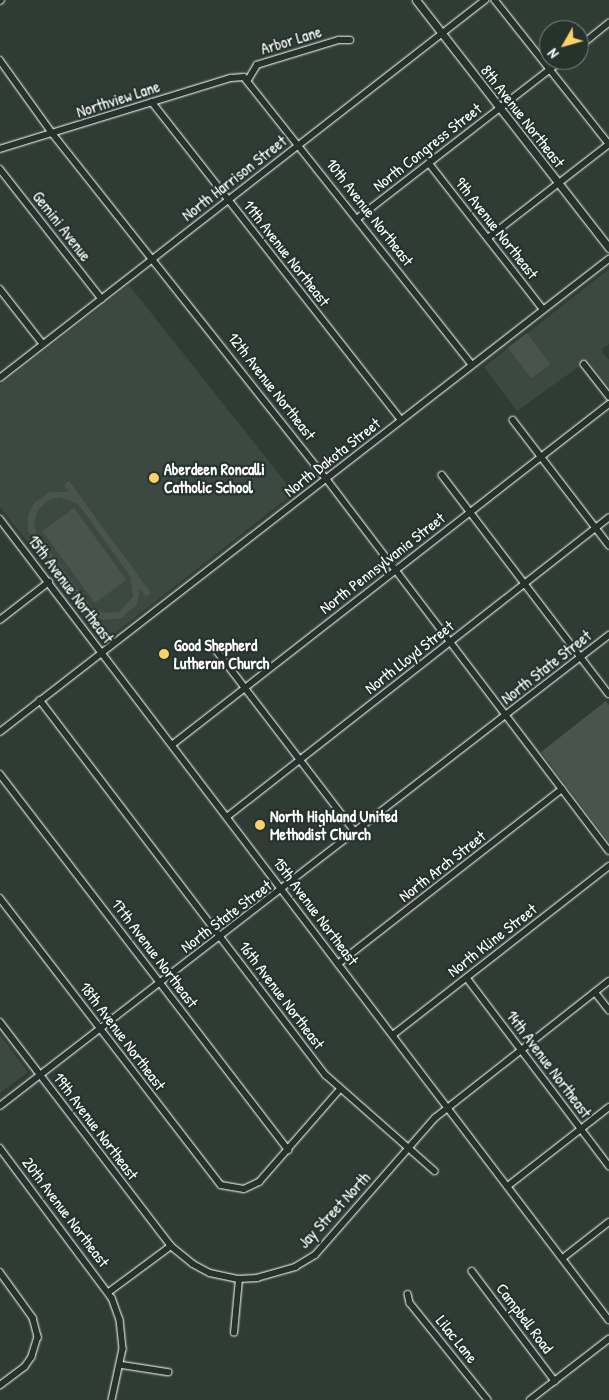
<!DOCTYPE html>
<html>
<head>
<meta charset="utf-8">
<style>
	body { margin:0 }
	#map { position:relative; width:609px; height:1400px; overflow:hidden; background:#2f3b35; font-family:"Patrick Hand",sans-serif }
	div>[style] { position:absolute }
	[style*='--x'] { left:calc(var(--x)*1px); top:calc(var(--y)*1px); width:calc(var(--w)*1px); rotate:calc(var(--a)*1deg) }
	.built>* { inset:0; background:#3c4842 }
	.green>* { inset:0; background:#4a544f; transform-origin:0 0 }
	.roads { filter:drop-shadow(0 0 1px #fff) drop-shadow(0 0 1px #fff) }
	.minor>* { height:5.5px; margin:-2.75px; padding:0 2.75px; transform-origin:2.75px; border-radius:2.75px; background:#26332d }
	.major>* { height:7px; margin:-3.5px; padding:0 3.5px; transform-origin:3.5px; border-radius:3.5px; background:#26332d }
	.dots>* { width:14px; height:14px; translate:-50% -50%; box-sizing:border-box; border:2px solid #26332d; border-radius:50% }
	span { translate:-50% -50%; white-space:nowrap; text-align:center; line-height:1.15; -webkit-text-stroke:4.5px #26332d; paint-order:stroke }
	.street-label { font-size:16px; color:#fff }
	.poi-label { font-size:16px; color:#fff; font-weight:700 }
	.left { translate:0 -50%; text-align:left }
	.north { position:absolute; left:539px; top:20px; width:50px; height:50px; box-sizing:border-box; background:#26332d; border:1px solid #7d8581; border-radius:50%; rotate:232deg; font-size:14px; font-weight:700; line-height:20px; text-align:center; color:#fff }
	.north::after { content:''; display:block; margin:auto; width:18px; height:22px; background:#ffd166; clip-path:polygon(50% 0,100% 100%,50% 72%,0 100%) }
</style>
</head>
<body>
<div id="map">
	<div class="built">
		<div style="clip-path:polygon(609px 269px,609px 344px,601px 350px,609px 360px,609px 387px,588px 360px,517px 411px,484px 367px)"></div>
		<div style="clip-path:polygon(129px 285px,294px 493px,105px 641px,0 507px,0 385px)"></div>
		<div style="clip-path:polygon(0 1035px,28px 1072px,0 1093px)"></div>
	</div>
	<div class="green">
		<div style="left:527px;top:333px;width:39px;height:24px;rotate:53deg"></div>
		<div style="clip-path:polygon(evenodd,69px 481px,151px 593px,146px 597px,140px 589px,137px 604px,122px 618px,103px 620px,86px 612px,28px 531px,28px 515px,35px 502px,50px 492px,69px 492px,64px 485px,69px 481px,60px 497px,79px 505px,130px 576px,133px 597px,119px 612px,104px 613px,91px 607px,36px 533px,34px 521px,38px 510px,48px 500px,60px 497px)"></div>
		<div style="left:74px;top:508px;width:89px;height:39px;rotate:54deg"></div>
		<div style="clip-path:polygon(606px 701px,609px 705px,609px 842px,541px 752px)"></div>
	</div>
	<div class="roads">
		<div class="minor">
			<div style="--x:495;--y:0;--w:184;--a:51.6"></div>
			<div style="--x:0;--y:1;--w:1;--a:-45"></div>
			<div style="--x:579;--y:47;--w:38;--a:-39"></div>
			<div style="--x:0;--y:60;--w:91;--a:54.4"></div>
			<div style="--x:53;--y:134;--w:439;--a:51.6"></div>
			<div style="--x:326;--y:478;--w:468;--a:52.8"></div>
			<div style="--x:248;--y:80;--w:17;--a:-59"></div>
			<div style="--x:257;--y:65;--w:86;--a:-17"></div>
			<div style="--x:339;--y:40;--w:11;--a:0"></div>
			<div style="--x:152;--y:102;--w:404;--a:51.9"></div>
			<div style="--x:0;--y:149;--w:242;--a:-17.1"></div>
			<div style="--x:231;--y:78;--w:13;--a:-4"></div>
			<div style="--x:244;--y:77;--w:367;--a:51.6"></div>
			<div style="--x:429;--y:163;--w:185;--a:52"></div>
			<div style="--x:0;--y:169;--w:165;--a:51.9"></div>
			<div style="--x:357;--y:219;--w:259;--a:-37.8"></div>
			<div style="--x:488;--y:238;--w:153;--a:-37.8"></div>
			<div style="--x:0;--y:289;--w:70;--a:52"></div>
			<div style="--x:584;--y:364;--w:41;--a:52"></div>
			<div style="--x:0;--y:378;--w:615;--a:-37.93"></div>
			<div style="--x:513;--y:420;--w:158;--a:52.5"></div>
			<div style="--x:442;--y:475;--w:275;--a:52.7"></div>
			<div style="--x:0;--y:519;--w:1006;--a:52.75"></div>
			<div style="--x:0;--y:620;--w:62;--a:-37.8"></div>
			<div style="--x:217;--y:651;--w:229;--a:52.6"></div>
			<div style="--x:40;--y:700;--w:472;--a:52.7"></div>
			<div style="--x:326;--y:1075;--w:145;--a:41.4"></div>
			<div style="--x:0;--y:732;--w:771;--a:-37.84"></div>
			<div style="--x:172;--y:745;--w:554;--a:-37.97"></div>
			<div style="--x:0;--y:774;--w:474;--a:52.5"></div>
			<div style="--x:227;--y:817;--w:485;--a:-38.1"></div>
			<div style="--x:0;--y:898;--w:362;--a:52.4"></div>
			<div style="--x:221;--y:1185;--w:23;--a:10"></div>
			<div style="--x:244;--y:1189;--w:17;--a:-25"></div>
			<div style="--x:259;--y:1182;--w:123;--a:-48.9"></div>
			<div style="--x:338;--y:964;--w:284;--a:-38"></div>
			<div style="--x:467;--y:978;--w:236;--a:52.9"></div>
			<div style="--x:595;--y:992;--w:23;--a:52"></div>
			<div style="--x:0;--y:1022;--w:282;--a:52.6"></div>
			<div style="--x:171;--y:1246;--w:28;--a:39"></div>
			<div style="--x:193;--y:1264;--w:19;--a:28"></div>
			<div style="--x:210;--y:1273;--w:30;--a:12"></div>
			<div style="--x:239;--y:1279;--w:18;--a:-3"></div>
			<div style="--x:257;--y:1278;--w:40;--a:-16"></div>
			<div style="--x:295;--y:1267;--w:23;--a:-31"></div>
			<div style="--x:315;--y:1255;--w:182;--a:-48.8"></div>
			<div style="--x:435;--y:1118;--w:221;--a:-38.2"></div>
			<div style="--x:393;--y:1035;--w:274;--a:-38"></div>
			<div style="--x:0;--y:1106;--w:770;--a:-37.72"></div>
			<div style="--x:0;--y:1148;--w:187;--a:53.3"></div>
			<div style="--x:112;--y:1298;--w:23;--a:70"></div>
			<div style="--x:120;--y:1320;--w:29;--a:84"></div>
			<div style="--x:123;--y:1349;--w:52;--a:102.2"></div>
			<div style="--x:508;--y:1186;--w:128;--a:-38"></div>
			<div style="--x:563;--y:1258;--w:58;--a:-38"></div>
			<div style="--x:472;--y:1271;--w:138;--a:53"></div>
			<div style="--x:0;--y:1272;--w:57;--a:54.3"></div>
			<div style="--x:33;--y:1318;--w:20;--a:75"></div>
			<div style="--x:38;--y:1337;--w:21;--a:107"></div>
			<div style="--x:32;--y:1357;--w:12;--a:125"></div>
			<div style="--x:25;--y:1367;--w:31;--a:143"></div>
			<div style="--x:109;--y:1292;--w:77;--a:-36.6"></div>
			<div style="--x:408;--y:1294;--w:9;--a:77"></div>
			<div style="--x:410;--y:1303;--w:124;--a:51.2"></div>
			<div style="--x:234;--y:1333;--w:54;--a:-84.7"></div>
			<div style="--x:122;--y:1365;--w:47;--a:8.7"></div>
			<div style="--x:530;--y:1400;--w:100;--a:-37.7"></div>
		</div>
		<div class="major">
			<div style="--x:416;--y:0;--w:314;--a:52.1"></div>
		</div>
	</div>
	<div class="dots">
		<div style="left:154px;top:478px;background:#ffd166"></div>
		<div style="left:164px;top:654px;background:#ffd166"></div>
		<div style="left:260px;top:825px;background:#ffd166"></div>
	</div>
	<div class="street-label">
		<span style="left:291px;top:40px;rotate:-17deg">Arbor Lane</span>
		<span style="left:118px;top:99px;rotate:-18deg">Northview Lane</span>
		<span style="left:523px;top:116px;rotate:52deg">8th Avenue Northeast</span>
		<span style="left:427px;top:147px;rotate:-38deg">North Congress Street</span>
		<span style="left:234px;top:178px;rotate:-38deg">North Harrison Street</span>
		<span style="left:370px;top:212px;rotate:52deg">10th Avenue Northeast</span>
		<span style="left:62px;top:226px;rotate:52deg">Gemini Avenue</span>
		<span style="left:497px;top:228px;rotate:52deg">9th Avenue Northeast</span>
		<span style="left:287px;top:253px;rotate:52deg">11th Avenue Northeast</span>
		<span style="left:272px;top:386px;rotate:52deg">12th Avenue Northeast</span>
		<span style="left:332px;top:457px;rotate:-38deg">North Dakota Street</span>
		<span style="left:382px;top:563px;rotate:-38deg">North Pennsylvania Street</span>
		<span style="left:71px;top:589px;rotate:53deg">15th Avenue Northeast</span>
		<span style="left:409px;top:657px;rotate:-38deg">North Lloyd Street</span>
		<span style="left:546px;top:667px;rotate:-38deg">North State Street</span>
		<span style="left:442px;top:866px;rotate:-38deg">North Arch Street</span>
		<span style="left:316px;top:911px;rotate:53deg">15th Avenue Northeast</span>
		<span style="left:226px;top:916px;rotate:-37deg">North State Street</span>
		<span style="left:492px;top:940px;rotate:-38deg">North Kline Street</span>
		<span style="left:155px;top:953px;rotate:53deg">17th Avenue Northeast</span>
		<span style="left:282px;top:995px;rotate:53deg">16th Avenue Northeast</span>
		<span style="left:123px;top:1036px;rotate:53deg">18th Avenue Northeast</span>
		<span style="left:549px;top:1064px;rotate:53deg">14th Avenue Northeast</span>
		<span style="left:96px;top:1126px;rotate:53deg">19th Avenue Northeast</span>
		<span style="left:334px;top:1210px;rotate:-47deg">Jay Street North</span>
		<span style="left:66px;top:1212px;rotate:53deg">20th Avenue Northeast</span>
		<span style="left:525px;top:1318px;rotate:53deg">Campbell Road</span>
		<span style="left:457px;top:1339px;rotate:51deg">Lilac Lane</span>
	</div>
	<div class="poi-label">
		<span class="left" style="left:164px;top:478px">Aberdeen Roncalli<br>Catholic School</span>
		<span class="left" style="left:174px;top:654px">Good Shepherd<br>Lutheran Church</span>
		<span class="left" style="left:270px;top:825px">North Highland United<br>Methodist Church</span>
	</div>
	<div class="north">N</div>
</div>
</body>
</html>
